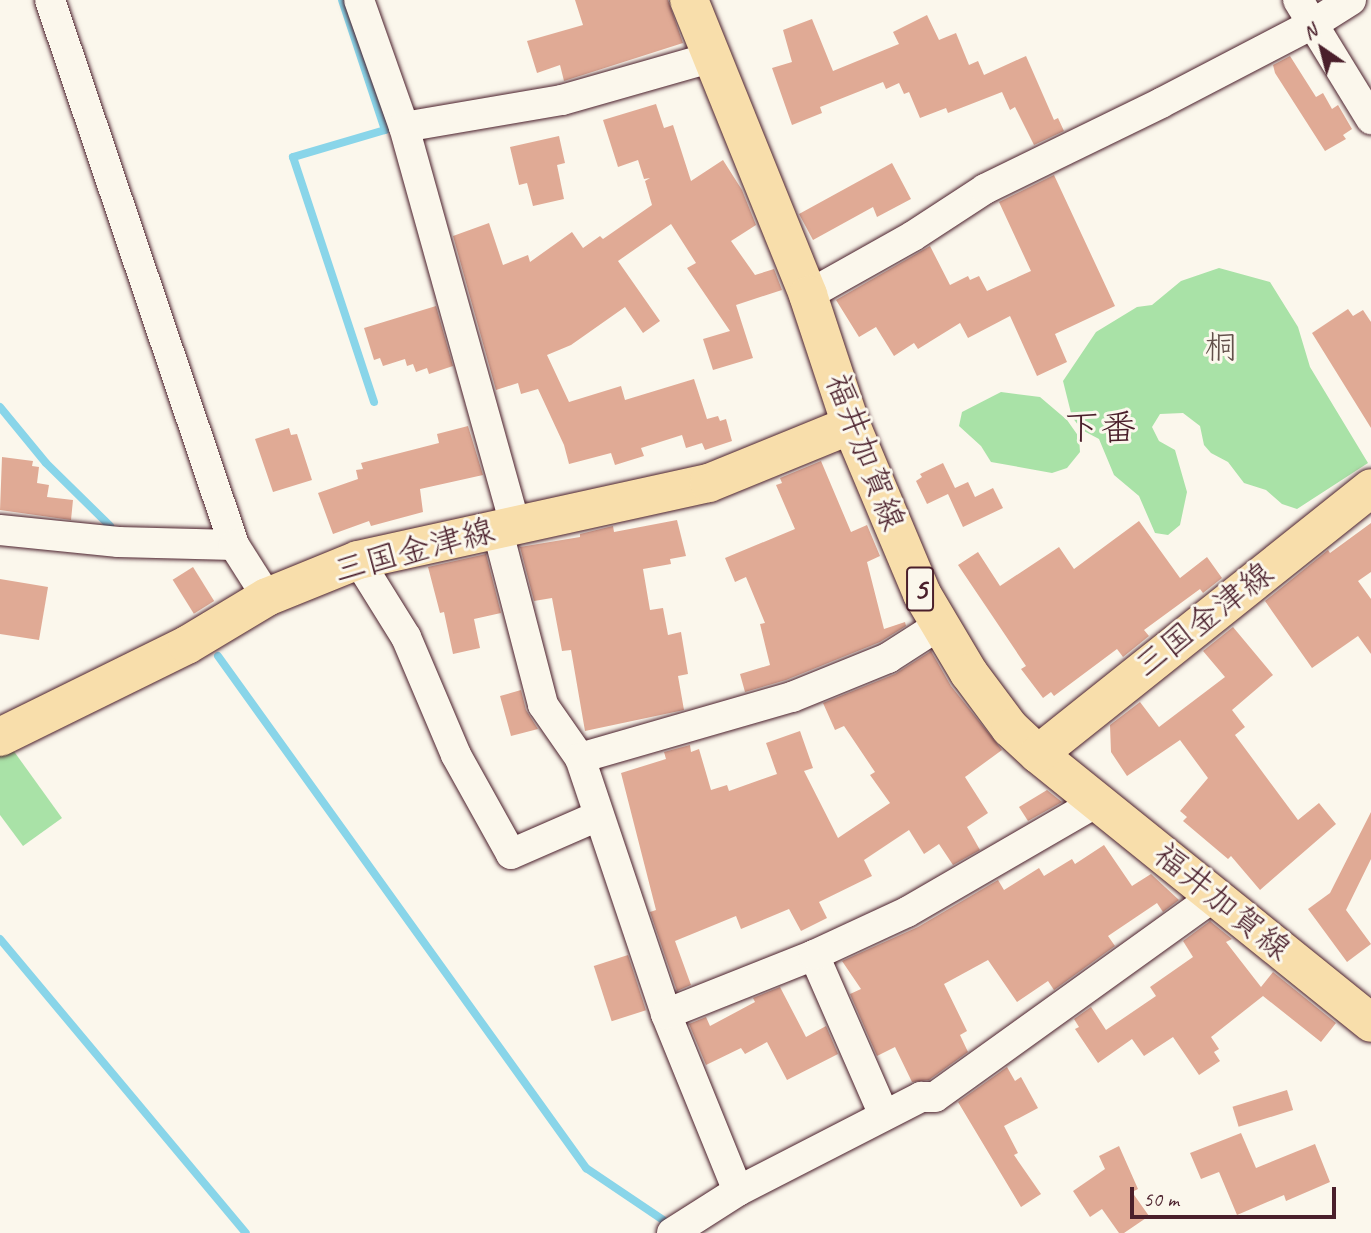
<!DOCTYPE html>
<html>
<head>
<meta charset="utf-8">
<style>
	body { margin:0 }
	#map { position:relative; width:1371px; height:1233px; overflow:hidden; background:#fbf7ec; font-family:Caveat,"Klee One",sans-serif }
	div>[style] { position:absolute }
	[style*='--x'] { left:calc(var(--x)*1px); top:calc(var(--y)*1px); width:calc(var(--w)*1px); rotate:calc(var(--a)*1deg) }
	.green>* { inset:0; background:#a9e2a7 }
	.stream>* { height:8px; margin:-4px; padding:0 4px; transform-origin:4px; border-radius:4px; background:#89d5e9 }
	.building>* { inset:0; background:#e0aa95; transform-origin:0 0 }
	.roads { filter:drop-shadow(0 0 2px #4a1f2b) drop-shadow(0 0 2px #4a1f2b) }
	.minor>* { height:30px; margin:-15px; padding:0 15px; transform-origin:15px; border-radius:15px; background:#fbf7ec }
	.major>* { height:38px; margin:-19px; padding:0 19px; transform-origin:19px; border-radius:19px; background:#f8deab }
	span { translate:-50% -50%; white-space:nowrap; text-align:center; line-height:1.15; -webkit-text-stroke:6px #fbf7ec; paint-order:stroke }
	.shield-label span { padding:2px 5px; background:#fbf7ec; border:2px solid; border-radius:5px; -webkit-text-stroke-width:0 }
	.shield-label { font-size:32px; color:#4a1f2b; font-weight:700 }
	.park-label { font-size:33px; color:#62504a }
	.street-label { font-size:33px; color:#4a1f2b }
	.quarter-label { font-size:37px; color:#4a1f2b }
	.north { position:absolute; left:1287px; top:14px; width:70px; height:70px; -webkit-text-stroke:5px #fbf7ec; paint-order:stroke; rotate:325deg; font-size:19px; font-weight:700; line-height:28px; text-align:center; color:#4a1f2b }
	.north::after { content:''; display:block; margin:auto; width:24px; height:32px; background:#4a1f2b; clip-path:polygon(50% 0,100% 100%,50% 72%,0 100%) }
	.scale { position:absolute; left:1130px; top:1187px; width:206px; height:32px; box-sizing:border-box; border:4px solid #4a1f2b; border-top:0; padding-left:9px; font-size:21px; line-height:24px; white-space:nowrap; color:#4a1f2b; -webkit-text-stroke:5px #fbf7ec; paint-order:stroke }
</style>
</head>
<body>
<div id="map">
	<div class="green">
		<div style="clip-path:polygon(1219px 268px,1270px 282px,1298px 327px,1310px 367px,1368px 463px,1297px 509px,1282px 504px,1266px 490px,1244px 483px,1228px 462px,1211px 453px,1204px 445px,1200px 426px,1183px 413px,1160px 414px,1152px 427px,1159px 441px,1175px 450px,1187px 492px,1180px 525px,1168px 535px,1155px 533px,1139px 496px,1114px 475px,1099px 439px,1082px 430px,1072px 417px,1063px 381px,1096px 332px,1137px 307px,1152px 305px,1181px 281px)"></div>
		<div style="clip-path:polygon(1001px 392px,1040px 397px,1067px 420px,1079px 437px,1080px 452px,1067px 468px,1052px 473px,991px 462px,981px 446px,959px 426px,962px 412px)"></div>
		<div style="clip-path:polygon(13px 750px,62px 818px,23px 846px,0 815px,0 754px)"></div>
	</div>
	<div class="stream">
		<div style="--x:342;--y:0;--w:137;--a:71.7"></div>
		<div style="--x:385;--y:130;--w:96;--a:163.6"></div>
		<div style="--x:293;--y:157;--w:258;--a:71.7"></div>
		<div style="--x:0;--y:407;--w:72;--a:50.6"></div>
		<div style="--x:46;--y:463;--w:90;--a:44.5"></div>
		<div style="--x:218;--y:656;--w:631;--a:54.29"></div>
		<div style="--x:586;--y:1168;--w:104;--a:34"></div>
		<div style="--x:0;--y:939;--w:383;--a:50.1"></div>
	</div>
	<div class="building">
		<div style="clip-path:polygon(575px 0,668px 0,683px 43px,564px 81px,560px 65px,537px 73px,527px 41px,583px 25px)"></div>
		<div style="clip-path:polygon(927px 15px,939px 40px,956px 33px,969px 65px,978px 61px,984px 75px,1026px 56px,1054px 120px,1058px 118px,1064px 131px,1034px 145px,1015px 107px,1010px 110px,1002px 92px,948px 113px,946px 108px,920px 118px,909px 92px,904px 94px,899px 83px,886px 89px,883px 82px,820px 107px,822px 113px,792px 125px,772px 68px,792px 62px,783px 30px,812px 19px,833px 71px,899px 44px,893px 32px)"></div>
		<div style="clip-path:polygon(1290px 56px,1316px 97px,1323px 93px,1332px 109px,1338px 105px,1352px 129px,1343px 135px,1346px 139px,1325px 151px,1275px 73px,1273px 65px)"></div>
		<div style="clip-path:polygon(656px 104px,664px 128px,673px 125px,691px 181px,723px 160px,742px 190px,756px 225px,731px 241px,755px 275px,774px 269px,782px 290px,736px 305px,753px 358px,713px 370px,703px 339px,730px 331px,687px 268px,696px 263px,671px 224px,618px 261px,660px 321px,643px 333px,625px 307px,571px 345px,547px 355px,569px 402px,621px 386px,625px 400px,694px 379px,707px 419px,718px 416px,720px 421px,726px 419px,732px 441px,705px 450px,702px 443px,686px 448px,682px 435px,641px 448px,644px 456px,615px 465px,611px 453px,569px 464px,564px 445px,538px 389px,521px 394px,518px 383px,496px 390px,453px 236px,489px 223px,503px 265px,528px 255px,530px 262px,572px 232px,583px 248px,600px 236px,603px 239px,652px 205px,645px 181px,650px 178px,644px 179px,638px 160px,618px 167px,603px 120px)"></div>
		<div style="clip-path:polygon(559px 136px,565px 163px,557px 165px,564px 199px,533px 206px,527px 183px,519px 185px,510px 147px)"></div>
		<div style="clip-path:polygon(892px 163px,911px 199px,877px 217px,873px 207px,813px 240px,799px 214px)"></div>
		<div style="clip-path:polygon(1054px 175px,1115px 306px,1055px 334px,1067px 362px,1037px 376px,1010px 316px,968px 338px,960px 323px,918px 349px,914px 343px,894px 356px,876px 327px,859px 337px,836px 300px,930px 246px,950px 285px,968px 276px,970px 280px,979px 276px,987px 291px,1031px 271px,999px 202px)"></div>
		<div style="clip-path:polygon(436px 306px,453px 366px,429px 374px,427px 368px,416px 372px,413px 364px,407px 366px,405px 359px,383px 366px,380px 358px,374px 360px,364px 328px)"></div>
		<div style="clip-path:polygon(1348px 309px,1353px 316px,1363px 310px,1371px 322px,1371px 428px,1312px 333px)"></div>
		<div style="clip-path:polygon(468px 426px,483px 475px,420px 489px,423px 512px,371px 526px,369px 521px,333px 534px,318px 493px,358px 479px,356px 470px,363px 469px,361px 463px,439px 443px,437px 434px)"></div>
		<div style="clip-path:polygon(289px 428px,291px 435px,297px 434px,312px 480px,273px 492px,255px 439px)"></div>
		<div style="clip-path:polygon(2px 457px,33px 461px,32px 466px,39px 467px,37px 483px,49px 485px,47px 497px,73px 500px,71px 520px,0 510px)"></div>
		<div style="clip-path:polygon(821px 461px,851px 532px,867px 525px,880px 556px,867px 562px,884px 629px,905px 622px,906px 626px,880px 642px,786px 680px,745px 692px,740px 674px,770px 665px,760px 624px,765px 623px,746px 577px,735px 582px,725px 558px,795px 529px,776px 485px,782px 483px,780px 478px)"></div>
		<div style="clip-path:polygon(943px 463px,955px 488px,968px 482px,975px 497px,993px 488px,1003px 508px,963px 527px,948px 494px,927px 504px,916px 481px,922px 477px,920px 474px)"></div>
		<div style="clip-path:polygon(677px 520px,686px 556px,670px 559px,671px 564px,643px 569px,650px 610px,663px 608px,668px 635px,681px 632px,688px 674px,678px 676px,684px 710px,585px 731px,571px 650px,562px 651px,552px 598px,534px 601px,520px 547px,580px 537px,580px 534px,613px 526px,614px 532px)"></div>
		<div style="clip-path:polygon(1139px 521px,1180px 578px,1207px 557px,1222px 578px,1203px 593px,1200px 589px,1144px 630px,1149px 636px,1123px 657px,1117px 649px,1054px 696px,1051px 692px,1043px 698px,1021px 669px,1026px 666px,958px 565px,978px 552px,1000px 586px,1059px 547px,1074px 569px)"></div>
		<div style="clip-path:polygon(1371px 523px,1371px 572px,1358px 581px,1371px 599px,1371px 654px,1358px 636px,1312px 668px,1265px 601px,1328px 550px,1330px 553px)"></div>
		<div style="clip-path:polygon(486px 554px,501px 613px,474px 619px,480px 648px,453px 654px,444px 612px,440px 613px,428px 567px)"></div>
		<div style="left:193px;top:567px;width:40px;height:24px;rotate:58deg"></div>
		<div style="clip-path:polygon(0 579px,48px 587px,39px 640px,0 634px)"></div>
		<div style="clip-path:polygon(1233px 627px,1273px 675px,1232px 710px,1245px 727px,1235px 735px,1298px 820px,1319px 803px,1336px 824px,1260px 890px,1231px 856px,1228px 859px,1183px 821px,1187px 817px,1180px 811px,1208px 778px,1180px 740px,1127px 776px,1111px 752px,1110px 725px,1140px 702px,1159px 727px,1225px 677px,1203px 651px)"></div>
		<div style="clip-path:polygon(931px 651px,951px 686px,1002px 750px,965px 777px,988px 813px,967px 827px,980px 850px,953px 865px,939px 844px,924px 854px,909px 830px,864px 860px,872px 876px,819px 902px,827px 918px,801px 931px,789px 909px,741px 929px,736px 916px,675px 941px,691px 985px,677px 991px,650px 912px,656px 910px,621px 773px,666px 759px,664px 752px,690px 745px,691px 752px,699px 749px,711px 790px,727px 785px,729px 791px,777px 774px,766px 743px,800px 731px,813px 768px,804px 771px,838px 838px,890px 803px,870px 775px,875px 772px,844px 726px,835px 730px,823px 703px,895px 674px)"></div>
		<div style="clip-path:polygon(521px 690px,526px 710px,538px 729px,511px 736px,500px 696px)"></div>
		<div style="clip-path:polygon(1047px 790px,1062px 802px,1028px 821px,1019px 807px)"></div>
		<div style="clip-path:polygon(1371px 812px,1371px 859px,1346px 910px,1371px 944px,1347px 962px,1308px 909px,1330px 893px)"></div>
		<div style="clip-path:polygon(1104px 845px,1132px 886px,1151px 874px,1179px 900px,1163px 912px,1157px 903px,1108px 936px,1115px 946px,1054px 990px,1048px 981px,1017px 1002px,988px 960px,944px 984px,967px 1031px,960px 1035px,968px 1052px,929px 1080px,912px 1082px,895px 1047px,877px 1056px,850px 994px,861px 989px,842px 961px,918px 927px,998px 880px,1004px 890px,1039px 868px,1044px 876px,1072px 859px,1075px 864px)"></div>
		<div style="clip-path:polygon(1210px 921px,1232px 939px,1226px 942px,1261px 987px,1273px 972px,1336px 1023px,1321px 1042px,1263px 996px,1211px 1037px,1219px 1049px,1214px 1052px,1220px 1061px,1199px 1075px,1173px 1037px,1144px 1056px,1132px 1039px,1098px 1063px,1075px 1029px,1079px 1027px,1074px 1019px,1091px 1007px,1106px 1030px,1156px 996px,1150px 987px,1193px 957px,1183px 941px)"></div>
		<div style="left:628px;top:955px;width:58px;height:36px;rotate:72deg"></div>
		<div style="clip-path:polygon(780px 987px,806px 1037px,826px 1026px,838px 1054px,787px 1080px,767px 1042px,745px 1054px,741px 1048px,706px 1065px,689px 1024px,706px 1017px,710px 1026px,755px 1002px,753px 998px)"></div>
		<div style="clip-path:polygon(1007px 1067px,1015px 1081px,1021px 1077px,1038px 1108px,1004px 1126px,1018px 1153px,1014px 1155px,1041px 1194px,1021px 1207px,958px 1102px)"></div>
		<div style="left:1287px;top:1090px;width:21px;height:57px;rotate:73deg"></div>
		<div style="clip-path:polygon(1241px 1133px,1256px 1168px,1315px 1144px,1330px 1182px,1286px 1201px,1284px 1195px,1237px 1215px,1219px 1172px,1201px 1179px,1190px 1153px)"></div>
		<div style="clip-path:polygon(1119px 1146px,1138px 1189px,1132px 1192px,1149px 1216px,1124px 1233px,1119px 1233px,1102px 1209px,1090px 1217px,1073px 1191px,1105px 1169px,1099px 1156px)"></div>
	</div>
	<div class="roads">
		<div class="minor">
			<div style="--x:50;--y:0;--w:575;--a:71.34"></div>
			<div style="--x:359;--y:0;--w:135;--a:70.5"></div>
			<div style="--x:404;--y:127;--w:412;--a:74.4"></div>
			<div style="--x:1298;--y:0;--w:140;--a:58.5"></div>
			<div style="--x:404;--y:127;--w:160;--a:-9.7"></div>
			<div style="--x:562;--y:100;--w:157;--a:-15.9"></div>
			<div style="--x:808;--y:295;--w:120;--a:-29.3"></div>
			<div style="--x:913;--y:236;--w:86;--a:-33.1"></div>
			<div style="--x:985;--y:189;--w:196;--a:-26"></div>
			<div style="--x:1161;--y:103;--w:171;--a:-27.5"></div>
			<div style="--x:1313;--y:24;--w:45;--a:-32.3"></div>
			<div style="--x:497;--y:528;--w:183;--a:75.4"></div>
			<div style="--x:543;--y:705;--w:65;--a:55.1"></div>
			<div style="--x:580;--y:758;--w:270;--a:71.4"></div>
			<div style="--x:666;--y:1014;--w:191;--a:67.9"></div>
			<div style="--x:0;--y:530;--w:119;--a:5.8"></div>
			<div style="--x:118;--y:542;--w:116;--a:1.5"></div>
			<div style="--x:234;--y:545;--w:62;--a:57.6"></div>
			<div style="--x:358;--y:560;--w:91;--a:58.1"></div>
			<div style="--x:406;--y:637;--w:128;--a:67"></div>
			<div style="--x:456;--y:755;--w:113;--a:60.9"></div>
			<div style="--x:511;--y:854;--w:95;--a:-23.6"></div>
			<div style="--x:580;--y:758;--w:221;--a:-16.1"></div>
			<div style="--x:792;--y:697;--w:104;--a:-22.1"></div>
			<div style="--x:888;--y:658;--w:59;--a:-32.6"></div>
			<div style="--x:814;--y:955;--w:175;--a:66.4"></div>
			<div style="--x:666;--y:1014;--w:159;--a:-21.7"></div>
			<div style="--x:814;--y:955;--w:102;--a:-24.8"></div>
			<div style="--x:907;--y:912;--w:220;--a:-30.1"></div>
			<div style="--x:672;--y:1233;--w:78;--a:-32.5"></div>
			<div style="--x:738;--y:1191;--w:206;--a:-27.2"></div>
			<div style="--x:921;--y:1097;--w:14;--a:0"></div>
			<div style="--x:935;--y:1097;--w:345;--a:-35.7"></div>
		</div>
		<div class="major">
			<div style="--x:689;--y:0;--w:318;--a:68"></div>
			<div style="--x:808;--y:295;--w:137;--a:71.7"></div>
			<div style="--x:851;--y:425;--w:183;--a:67.2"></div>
			<div style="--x:922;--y:594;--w:92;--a:59.3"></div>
			<div style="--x:969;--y:673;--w:69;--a:53.3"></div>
			<div style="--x:1010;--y:728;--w:38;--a:43"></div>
			<div style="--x:1038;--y:754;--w:428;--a:38.9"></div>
			<div style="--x:0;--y:737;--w:208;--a:-26.2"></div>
			<div style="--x:187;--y:645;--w:93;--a:-31"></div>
			<div style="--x:267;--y:597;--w:98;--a:-22.1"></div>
			<div style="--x:358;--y:560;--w:359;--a:-12.4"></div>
			<div style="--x:709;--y:483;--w:153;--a:-22.2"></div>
			<div style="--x:1038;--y:754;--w:426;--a:-38.6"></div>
		</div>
	</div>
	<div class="shield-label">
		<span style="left:920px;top:589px">5</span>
	</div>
	<div class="park-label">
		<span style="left:1221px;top:348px">桐</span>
	</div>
	<div class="street-label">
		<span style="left:865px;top:452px;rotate:69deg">福井加賀線</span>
		<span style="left:414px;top:551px;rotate:-15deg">三国金津線</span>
		<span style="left:1204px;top:620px;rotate:-38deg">三国金津線</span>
		<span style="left:1222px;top:902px;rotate:39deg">福井加賀線</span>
	</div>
	<div class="quarter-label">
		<span style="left:1100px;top:428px">下番</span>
	</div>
	<div class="north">N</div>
	<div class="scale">50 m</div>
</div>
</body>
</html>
